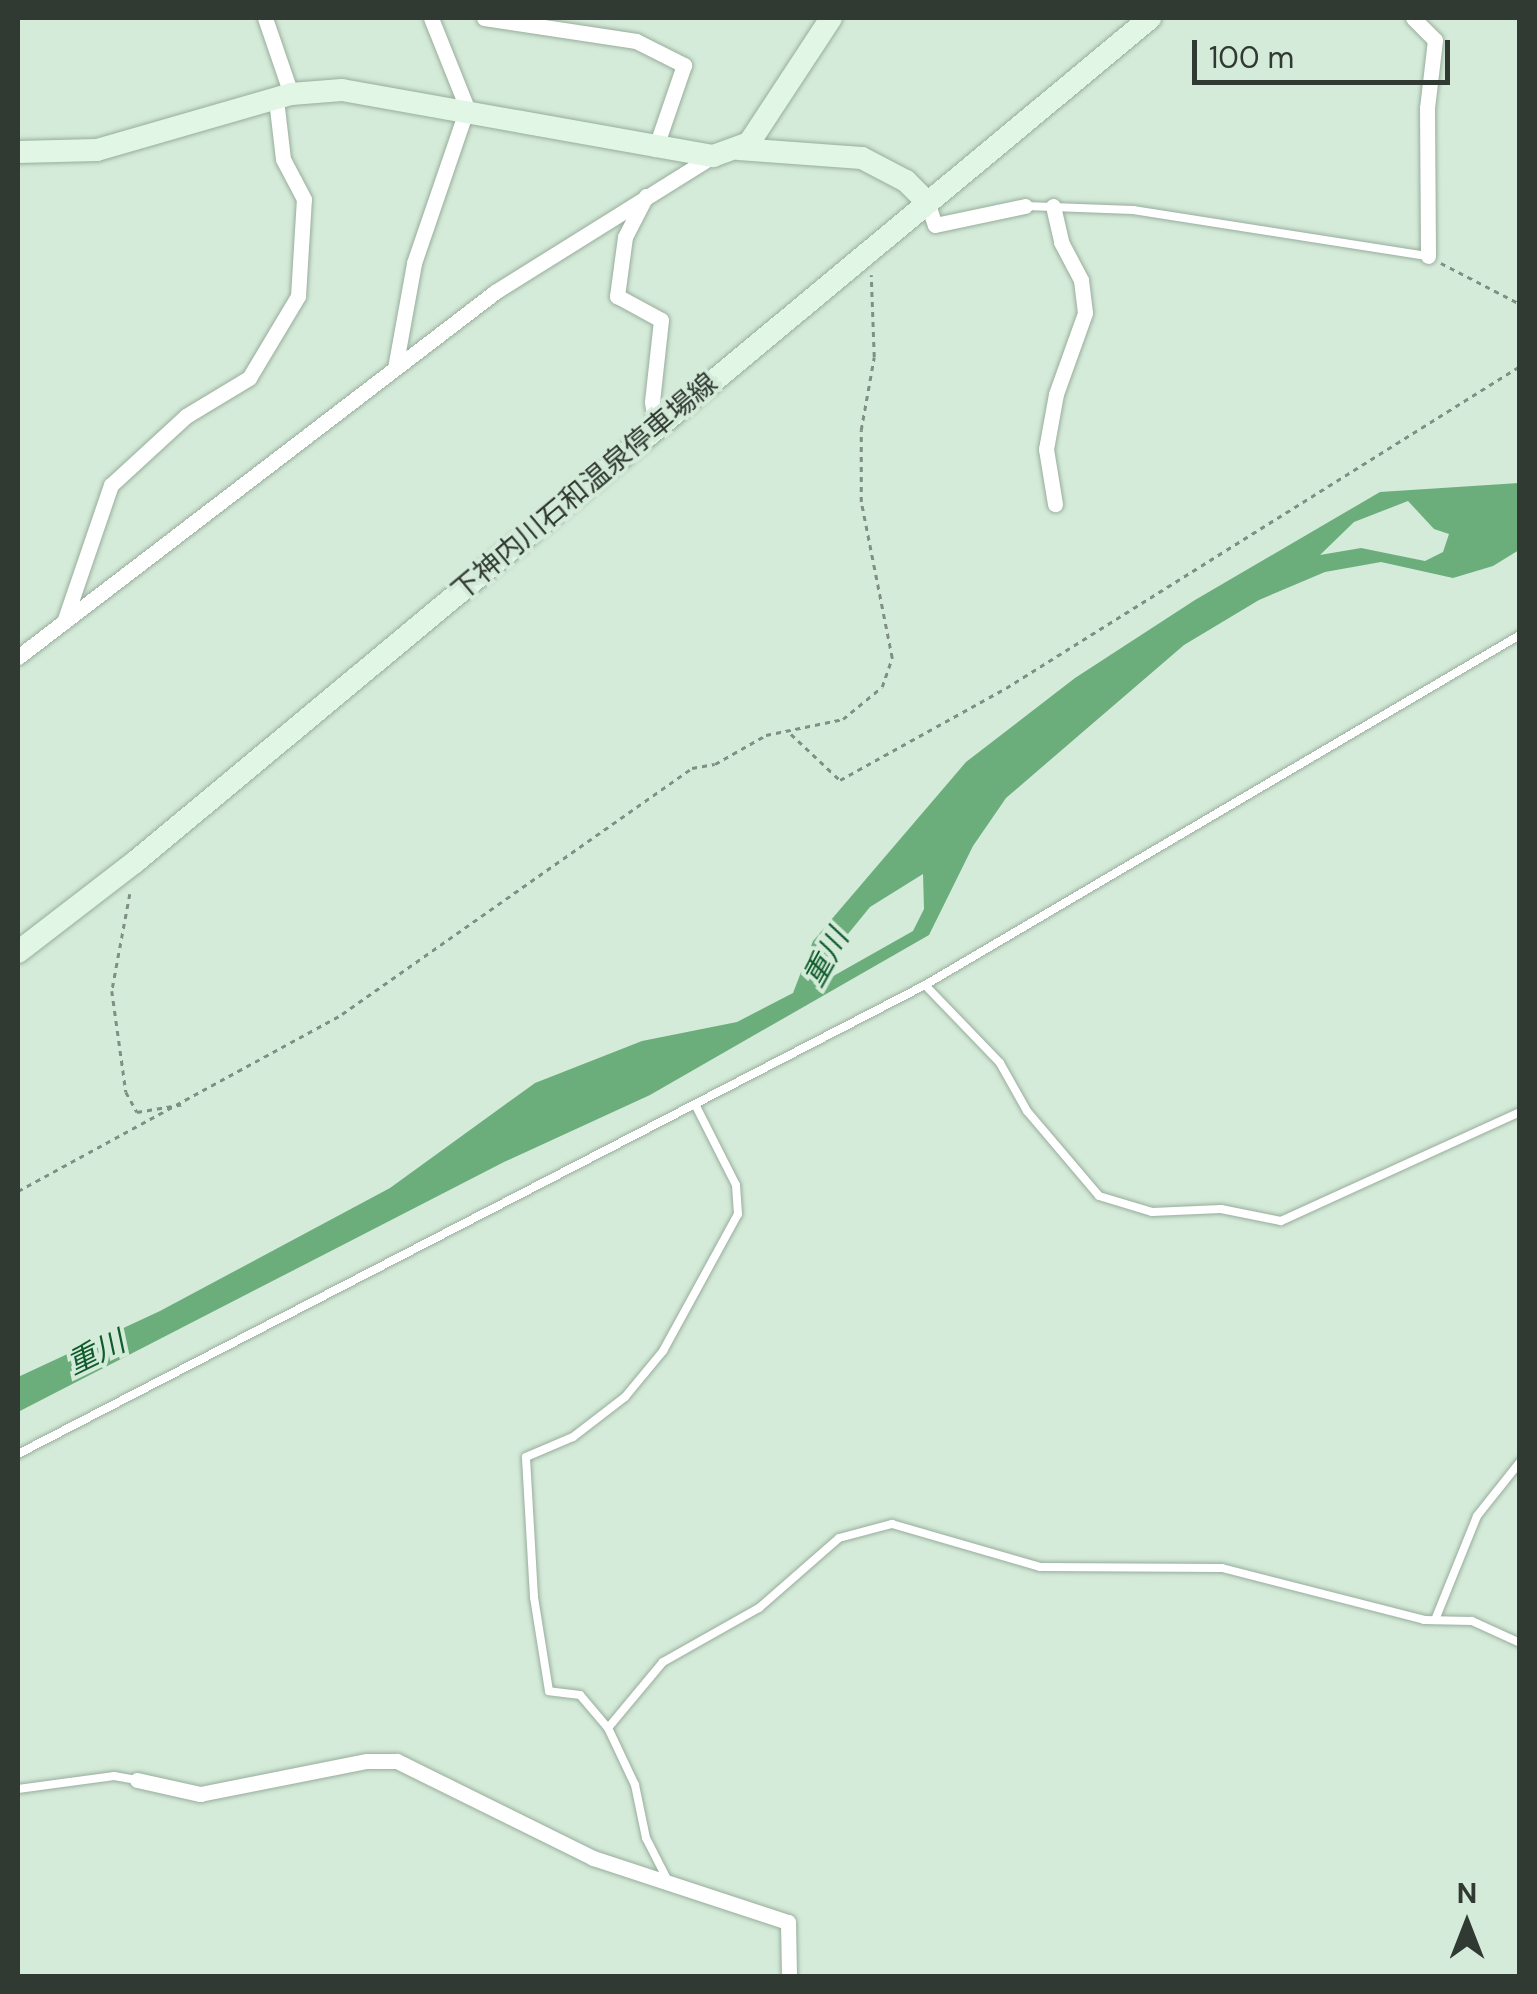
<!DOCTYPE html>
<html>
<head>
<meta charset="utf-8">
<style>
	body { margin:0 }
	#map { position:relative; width:1537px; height:1994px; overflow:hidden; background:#d5ebd9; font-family:"DM Sans","Noto Sans JP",sans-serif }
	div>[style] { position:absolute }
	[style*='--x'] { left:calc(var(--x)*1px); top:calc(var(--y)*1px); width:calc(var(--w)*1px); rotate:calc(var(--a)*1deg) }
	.water>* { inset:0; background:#6bae7b }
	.path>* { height:2.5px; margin-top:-1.25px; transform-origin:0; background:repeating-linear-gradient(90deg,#808f83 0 5px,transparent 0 10px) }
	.roads { filter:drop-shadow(0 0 2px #98ad9c) drop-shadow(0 0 2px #98ad9c) }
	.lane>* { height:8px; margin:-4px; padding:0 4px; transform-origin:4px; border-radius:4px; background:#fff }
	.street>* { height:15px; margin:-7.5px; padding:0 7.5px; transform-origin:7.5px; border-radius:7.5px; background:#fff }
	.secondary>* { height:22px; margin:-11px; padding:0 11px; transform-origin:11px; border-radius:11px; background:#e2f6e6 }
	span { translate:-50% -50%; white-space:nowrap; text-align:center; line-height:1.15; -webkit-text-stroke:8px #d5ebd9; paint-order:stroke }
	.street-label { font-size:28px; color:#303932 }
	.water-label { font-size:30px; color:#105c2d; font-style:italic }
	.frame { position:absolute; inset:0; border:20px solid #303932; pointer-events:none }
	.north { position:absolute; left:1417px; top:1874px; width:100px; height:100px; -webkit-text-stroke:8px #d5ebd9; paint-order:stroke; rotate:0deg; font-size:28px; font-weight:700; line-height:40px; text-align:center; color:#303932 }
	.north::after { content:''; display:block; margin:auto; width:35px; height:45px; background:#303932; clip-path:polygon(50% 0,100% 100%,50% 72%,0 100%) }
	.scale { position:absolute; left:1192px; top:40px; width:258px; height:45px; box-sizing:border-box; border:5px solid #303932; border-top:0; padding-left:12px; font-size:30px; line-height:35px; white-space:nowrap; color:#303932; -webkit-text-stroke:8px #d5ebd9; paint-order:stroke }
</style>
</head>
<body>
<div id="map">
	<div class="water">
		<div style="clip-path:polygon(evenodd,1519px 483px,1519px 550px,1493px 566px,1453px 578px,1381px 562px,1325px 572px,1259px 600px,1184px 645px,1006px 798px,973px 846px,929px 935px,650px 1095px,504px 1162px,18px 1412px,18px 1377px,160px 1311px,390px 1188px,535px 1083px,642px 1041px,737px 1022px,793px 993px,813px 941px,966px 762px,1075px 678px,1195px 600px,1380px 492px,1519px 483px,1408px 501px,1434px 529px,1449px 534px,1443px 552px,1425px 561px,1361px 548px,1320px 555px,1354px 522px,1408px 501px,1519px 483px,923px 874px,924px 909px,913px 931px,828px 979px,830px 956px,870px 907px,923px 874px)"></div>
	</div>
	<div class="path">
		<div style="--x:1441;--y:263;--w:89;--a:27.4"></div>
		<div style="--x:791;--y:734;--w:67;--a:43.2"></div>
		<div style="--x:840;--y:780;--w:190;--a:-29"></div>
		<div style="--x:1006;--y:688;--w:607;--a:-32.07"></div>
		<div style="--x:130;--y:894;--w:99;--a:100.5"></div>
		<div style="--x:112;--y:991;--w:102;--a:82.1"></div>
		<div style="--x:126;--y:1092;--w:23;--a:61"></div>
		<div style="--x:137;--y:1112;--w:48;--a:-9.7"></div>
		<div style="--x:18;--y:1191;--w:369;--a:-28.6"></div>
		<div style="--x:342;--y:1014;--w:428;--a:-35.1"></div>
		<div style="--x:692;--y:768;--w:23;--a:-10"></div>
		<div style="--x:715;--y:764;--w:59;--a:-29.6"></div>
		<div style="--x:766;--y:735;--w:79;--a:-11.7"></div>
		<div style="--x:843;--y:719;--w:50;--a:-39.4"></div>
		<div style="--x:882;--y:687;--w:31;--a:-71"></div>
		<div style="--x:892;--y:658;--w:159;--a:-101.2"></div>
		<div style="--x:861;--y:502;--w:72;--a:-90"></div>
		<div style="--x:861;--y:430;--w:74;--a:-79.9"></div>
		<div style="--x:874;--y:357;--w:82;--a:-92.1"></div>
	</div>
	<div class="roads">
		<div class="lane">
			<div style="--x:1026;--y:206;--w:107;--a:2.1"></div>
			<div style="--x:1133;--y:210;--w:299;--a:8.9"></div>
			<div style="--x:925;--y:985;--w:108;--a:46.1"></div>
			<div style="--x:1000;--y:1063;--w:55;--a:60.6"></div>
			<div style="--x:1027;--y:1111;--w:111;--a:49.7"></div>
			<div style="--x:1099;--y:1196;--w:55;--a:16.8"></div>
			<div style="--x:1152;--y:1212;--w:69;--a:-2.5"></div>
			<div style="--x:1221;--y:1209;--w:61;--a:11.3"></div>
			<div style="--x:1281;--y:1221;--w:263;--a:-24.5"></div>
			<div style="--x:18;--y:1454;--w:1021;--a:-27.34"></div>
			<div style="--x:925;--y:985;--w:690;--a:-30.47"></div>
			<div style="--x:1435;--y:1620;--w:112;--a:-68"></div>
			<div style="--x:1477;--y:1516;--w:69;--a:-51.5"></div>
			<div style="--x:608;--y:1728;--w:43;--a:-130.3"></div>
			<div style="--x:580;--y:1695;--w:31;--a:-173"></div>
			<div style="--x:549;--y:1691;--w:95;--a:-99.1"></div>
			<div style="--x:534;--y:1597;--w:140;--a:-93.3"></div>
			<div style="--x:526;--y:1457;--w:51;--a:-23.1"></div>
			<div style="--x:573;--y:1437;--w:66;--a:-37.6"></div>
			<div style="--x:625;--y:1397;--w:60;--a:-50.4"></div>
			<div style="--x:663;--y:1351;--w:156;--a:-61.3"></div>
			<div style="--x:738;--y:1214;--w:29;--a:-94"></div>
			<div style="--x:736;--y:1185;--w:89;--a:-116.9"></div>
			<div style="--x:18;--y:1789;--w:97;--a:-7.7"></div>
			<div style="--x:114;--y:1776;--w:23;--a:10"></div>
			<div style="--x:667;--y:1879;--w:46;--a:-117.1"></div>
			<div style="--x:646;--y:1838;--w:54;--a:-101.7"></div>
			<div style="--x:635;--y:1785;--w:63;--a:-115.3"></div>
			<div style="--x:608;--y:1728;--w:86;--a:-50.2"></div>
			<div style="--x:663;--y:1662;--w:110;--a:-29.4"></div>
			<div style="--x:759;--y:1608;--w:106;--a:-41.2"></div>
			<div style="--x:839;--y:1538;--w:55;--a:-14.8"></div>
			<div style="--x:892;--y:1524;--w:154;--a:16.2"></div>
			<div style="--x:1040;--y:1567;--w:182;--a:0.3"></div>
			<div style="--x:1222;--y:1568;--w:209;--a:14.4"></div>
			<div style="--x:1424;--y:1620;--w:48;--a:1.2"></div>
			<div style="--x:1472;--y:1621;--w:53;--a:24.6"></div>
		</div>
		<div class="street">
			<div style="--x:265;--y:18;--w:80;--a:71.1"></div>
			<div style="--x:484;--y:18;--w:154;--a:8.6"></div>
			<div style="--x:636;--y:41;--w:54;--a:26.6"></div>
			<div style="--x:684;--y:65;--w:89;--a:109"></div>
			<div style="--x:1413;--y:18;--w:31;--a:45"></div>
			<div style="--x:1435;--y:40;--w:68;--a:96.7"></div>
			<div style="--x:1427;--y:108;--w:148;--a:89.6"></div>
			<div style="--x:646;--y:196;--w:46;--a:117.1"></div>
			<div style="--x:625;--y:237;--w:60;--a:97.7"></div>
			<div style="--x:617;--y:296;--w:50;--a:28.6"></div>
			<div style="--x:661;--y:320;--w:82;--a:96.3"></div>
			<div style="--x:652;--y:402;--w:24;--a:81"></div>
			<div style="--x:927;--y:202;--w:24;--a:71"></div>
			<div style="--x:935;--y:225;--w:92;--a:-11.9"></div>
			<div style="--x:1053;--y:206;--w:37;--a:77"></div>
			<div style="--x:1061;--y:242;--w:43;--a:62.2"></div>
			<div style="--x:1081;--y:280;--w:33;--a:83"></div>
			<div style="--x:1085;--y:313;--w:86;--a:109.7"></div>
			<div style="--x:1056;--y:394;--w:56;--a:100.3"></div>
			<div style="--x:1046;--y:449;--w:56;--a:80.7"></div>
			<div style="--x:395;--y:368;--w:107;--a:-79.7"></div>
			<div style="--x:414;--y:263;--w:164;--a:-71.1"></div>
			<div style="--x:467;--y:108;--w:97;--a:-111.8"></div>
			<div style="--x:64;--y:622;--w:145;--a:-71.1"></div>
			<div style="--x:111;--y:485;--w:102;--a:-42.6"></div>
			<div style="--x:186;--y:416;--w:74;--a:-31.1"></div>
			<div style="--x:249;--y:378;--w:96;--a:-59.1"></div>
			<div style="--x:298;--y:296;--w:97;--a:-86.5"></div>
			<div style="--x:304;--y:199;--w:45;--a:-117.7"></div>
			<div style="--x:283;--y:159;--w:60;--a:-96.7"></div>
			<div style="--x:18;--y:657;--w:601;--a:-37.42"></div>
			<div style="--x:495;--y:292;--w:257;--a:-32"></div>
			<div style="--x:137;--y:1780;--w:65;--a:12.5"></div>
			<div style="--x:200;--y:1794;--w:170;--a:-11.2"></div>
			<div style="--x:367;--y:1761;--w:30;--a:0"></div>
			<div style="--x:397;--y:1761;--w:219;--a:26.3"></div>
			<div style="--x:593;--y:1858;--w:205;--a:18.2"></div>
			<div style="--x:788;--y:1922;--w:54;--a:88.9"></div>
		</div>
		<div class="secondary">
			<div style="--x:739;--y:149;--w:123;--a:4.2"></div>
			<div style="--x:862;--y:158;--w:50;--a:27.6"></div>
			<div style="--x:906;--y:181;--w:30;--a:45"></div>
			<div style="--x:18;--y:152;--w:79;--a:-1.5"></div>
			<div style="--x:97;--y:150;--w:202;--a:-16.1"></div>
			<div style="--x:291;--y:94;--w:51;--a:-4.5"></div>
			<div style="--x:342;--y:90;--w:377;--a:10.1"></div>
			<div style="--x:713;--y:156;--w:38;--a:-20"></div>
			<div style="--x:749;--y:143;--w:149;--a:-56.7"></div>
			<div style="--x:18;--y:952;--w:148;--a:-37.6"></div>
			<div style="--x:135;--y:862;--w:1320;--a:-39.74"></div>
		</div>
	</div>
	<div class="street-label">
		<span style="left:585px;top:487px;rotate:-40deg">下神内川石和温泉停車場線</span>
	</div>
	<div class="water-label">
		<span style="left:826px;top:958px;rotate:-61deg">重川</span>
		<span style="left:96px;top:1353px;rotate:-26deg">重川</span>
	</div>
	<div class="frame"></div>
	<div class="north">N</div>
	<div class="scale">100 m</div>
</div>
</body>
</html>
